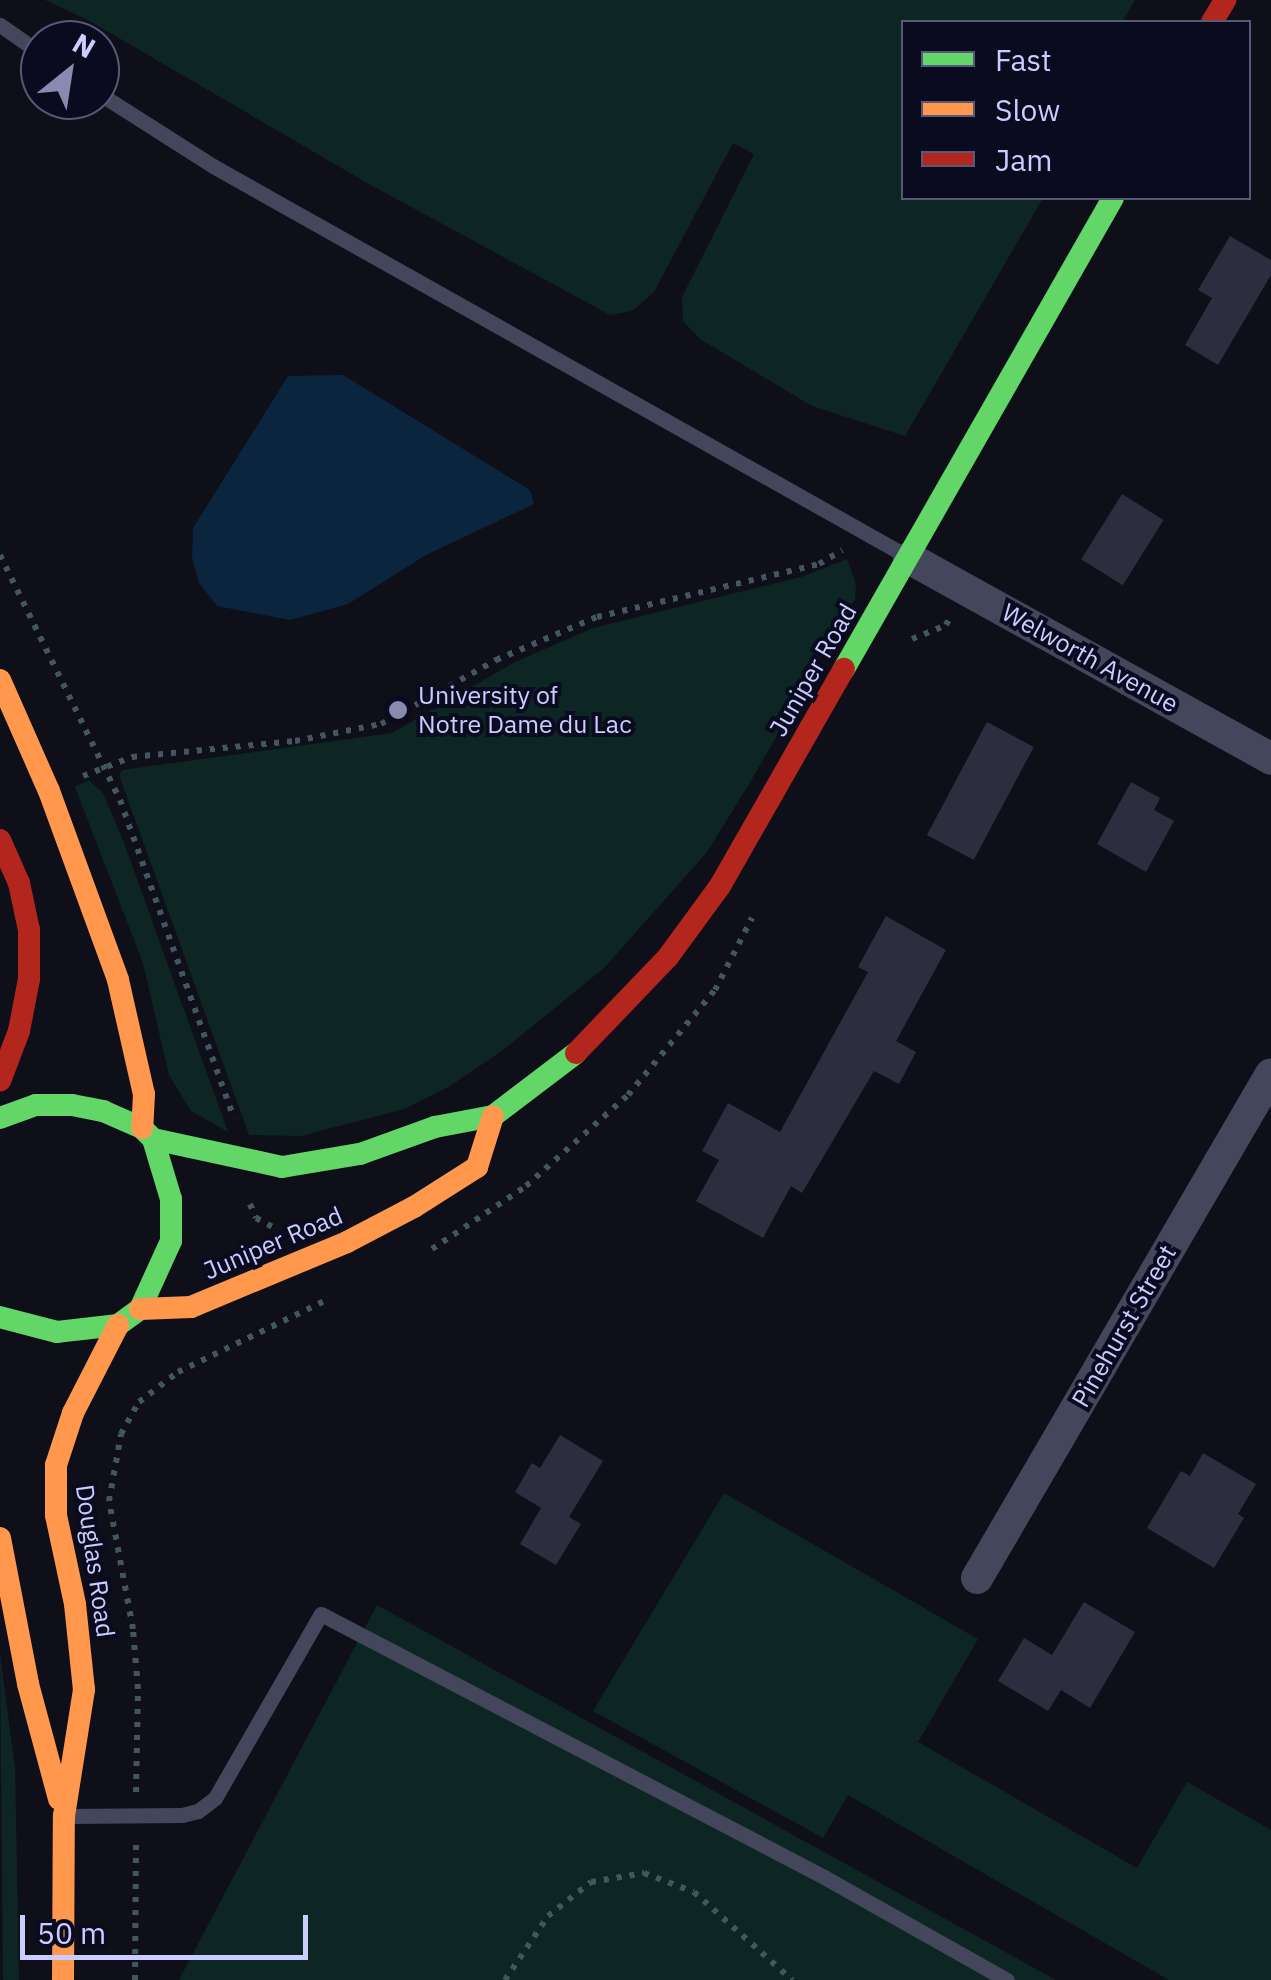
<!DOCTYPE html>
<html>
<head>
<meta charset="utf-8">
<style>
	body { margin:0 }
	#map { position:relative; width:1271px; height:1980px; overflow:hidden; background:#0f0f1a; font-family:"IBM Plex Sans",sans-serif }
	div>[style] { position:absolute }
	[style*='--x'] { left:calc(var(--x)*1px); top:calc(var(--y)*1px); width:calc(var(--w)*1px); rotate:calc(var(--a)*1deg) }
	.green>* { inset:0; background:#0e2623 }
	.water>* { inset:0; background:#0a253d }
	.building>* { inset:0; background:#2c2d3e; transform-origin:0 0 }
	.path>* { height:6px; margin-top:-3px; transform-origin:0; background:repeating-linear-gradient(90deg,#435660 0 5px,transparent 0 13px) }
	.lane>* { height:15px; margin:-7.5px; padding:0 7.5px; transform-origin:7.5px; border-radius:7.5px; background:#44475c }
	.street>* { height:32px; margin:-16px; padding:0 16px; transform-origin:16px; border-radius:16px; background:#44475c }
	.fast>* { height:22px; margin:-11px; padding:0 11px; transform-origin:11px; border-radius:11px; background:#63d668 }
	.slow>* { height:22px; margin:-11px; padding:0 11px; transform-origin:11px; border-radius:11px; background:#ff974d }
	.jam>* { height:22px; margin:-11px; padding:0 11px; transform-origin:11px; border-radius:11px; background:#b3261e }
	.dots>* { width:28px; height:28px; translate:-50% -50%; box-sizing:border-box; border:5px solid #0b0b1f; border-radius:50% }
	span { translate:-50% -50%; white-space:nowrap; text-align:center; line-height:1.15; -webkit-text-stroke:8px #0b0b1f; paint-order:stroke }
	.street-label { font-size:25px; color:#cacdff }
	.poi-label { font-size:25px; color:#cacdff }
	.left { translate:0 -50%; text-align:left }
	.legend { position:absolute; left:901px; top:20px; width:350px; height:180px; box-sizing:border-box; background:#0b0b1f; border:2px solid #575979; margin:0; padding:12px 18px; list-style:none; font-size:30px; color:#cacdff }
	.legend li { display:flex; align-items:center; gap:20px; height:50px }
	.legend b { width:50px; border:2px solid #575979 }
	.north { position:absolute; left:20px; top:20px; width:100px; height:100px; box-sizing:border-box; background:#0b0b1f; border:2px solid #575979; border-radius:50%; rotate:30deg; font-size:28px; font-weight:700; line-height:40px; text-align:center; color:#cacdff }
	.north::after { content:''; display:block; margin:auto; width:35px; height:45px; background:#898aaf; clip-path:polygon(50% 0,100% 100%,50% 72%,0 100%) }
	.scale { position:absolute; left:20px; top:1915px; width:288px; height:45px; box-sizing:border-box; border:5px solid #cacdff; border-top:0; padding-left:12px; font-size:30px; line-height:35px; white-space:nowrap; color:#cacdff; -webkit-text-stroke:8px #0b0b1f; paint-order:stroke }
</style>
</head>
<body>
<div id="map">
	<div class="green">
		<div style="clip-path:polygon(45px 0,1135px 0,1122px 22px,904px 22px,904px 198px,1043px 198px,905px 436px,812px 406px,700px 339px,683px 321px,682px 297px,754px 154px,733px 143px,654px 292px,632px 311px,610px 315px,369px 184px,88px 20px)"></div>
		<div style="clip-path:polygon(847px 559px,856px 585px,855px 599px,749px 784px,707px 852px,604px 968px,503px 1050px,450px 1086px,404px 1109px,301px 1136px,249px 1135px,119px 775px,122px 770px,392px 733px,515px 662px,593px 628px,801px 577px)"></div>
		<div style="clip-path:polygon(89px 780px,103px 793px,124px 843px,228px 1132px,191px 1111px,169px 1075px,143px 963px,75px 787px)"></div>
		<div style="clip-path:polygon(724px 1493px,978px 1639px,918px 1742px,1137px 1868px,1187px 1782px,1271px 1830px,1271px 1980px,1169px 1980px,848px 1795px,823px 1838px,593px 1711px)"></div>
		<div style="clip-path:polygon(377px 1605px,1056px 1980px,179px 1980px)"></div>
		<div style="clip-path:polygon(0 1654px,15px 1768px,19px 1980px,3px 1980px)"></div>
	</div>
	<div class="water">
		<div style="clip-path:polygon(343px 375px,530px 490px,534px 504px,426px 555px,348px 604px,290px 620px,217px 606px,199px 583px,192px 557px,193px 528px,288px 376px)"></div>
	</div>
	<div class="building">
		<div style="clip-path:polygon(1230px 236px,1271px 260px,1271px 275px,1218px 365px,1185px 345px,1212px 298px,1198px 290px)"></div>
		<div style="left:1122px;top:494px;width:49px;height:77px;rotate:32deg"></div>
		<div style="left:987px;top:722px;width:53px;height:128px;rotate:28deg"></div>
		<div style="clip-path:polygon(1131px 782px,1160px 798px,1154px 810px,1174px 821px,1146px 872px,1097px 844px)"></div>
		<div style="clip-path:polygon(886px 916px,946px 950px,896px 1041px,916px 1052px,899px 1084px,874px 1071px,802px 1193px,791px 1186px,763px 1238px,696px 1201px,719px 1160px,702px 1151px,728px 1103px,780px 1132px,868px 972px,858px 967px)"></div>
		<div style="clip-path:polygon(560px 1435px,603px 1461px,569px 1517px,581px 1524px,556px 1565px,520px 1544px,541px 1508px,515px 1492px,532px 1463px,540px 1468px)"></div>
		<div style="clip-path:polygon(1203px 1453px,1256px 1484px,1238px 1514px,1244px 1518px,1214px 1568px,1147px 1528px,1181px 1471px,1190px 1476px)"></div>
		<div style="clip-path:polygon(1084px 1602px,1135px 1632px,1090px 1708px,1061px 1690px,1048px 1711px,998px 1681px,1024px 1638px,1052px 1655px)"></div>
	</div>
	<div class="path">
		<div style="--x:0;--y:555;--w:273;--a:63.9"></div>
		<div style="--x:120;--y:800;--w:338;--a:70.3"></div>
		<div style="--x:912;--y:639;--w:37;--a:-22"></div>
		<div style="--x:946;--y:625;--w:10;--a:-61"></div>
		<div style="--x:83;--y:776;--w:53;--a:-21.2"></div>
		<div style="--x:132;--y:757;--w:164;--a:-5.6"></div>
		<div style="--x:295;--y:741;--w:88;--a:-11.2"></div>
		<div style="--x:381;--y:724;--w:132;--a:-29.1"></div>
		<div style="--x:496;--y:660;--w:110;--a:-23.1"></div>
		<div style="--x:597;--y:617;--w:228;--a:-13.4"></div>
		<div style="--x:819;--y:564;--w:27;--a:-31"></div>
		<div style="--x:250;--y:1204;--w:15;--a:67"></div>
		<div style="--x:256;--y:1218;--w:21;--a:28"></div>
		<div style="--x:432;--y:1249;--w:113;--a:-33.8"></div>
		<div style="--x:526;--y:1186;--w:137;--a:-41.7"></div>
		<div style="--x:628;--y:1095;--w:136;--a:-50.4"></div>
		<div style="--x:715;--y:990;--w:81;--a:-62.8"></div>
		<div style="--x:136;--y:1792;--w:103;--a:-88.9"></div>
		<div style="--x:138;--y:1689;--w:60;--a:-94.8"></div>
		<div style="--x:133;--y:1629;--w:130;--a:-100.6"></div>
		<div style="--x:109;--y:1501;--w:68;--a:-79.8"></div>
		<div style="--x:121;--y:1434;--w:37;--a:-61"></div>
		<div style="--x:139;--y:1402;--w:49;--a:-37.6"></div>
		<div style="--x:178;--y:1372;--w:165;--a:-25.9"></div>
		<div style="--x:135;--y:1980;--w:141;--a:-89.6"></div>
		<div style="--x:505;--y:1980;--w:77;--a:-56.1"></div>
		<div style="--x:548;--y:1916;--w:55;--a:-38.3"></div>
		<div style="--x:591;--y:1882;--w:54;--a:-9.6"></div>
		<div style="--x:644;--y:1873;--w:53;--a:20.8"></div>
		<div style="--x:694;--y:1892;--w:132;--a:41.9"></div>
	</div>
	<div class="lane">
		<div style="--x:0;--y:25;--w:49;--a:35"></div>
		<div style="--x:100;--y:94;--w:134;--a:32.5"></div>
		<div style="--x:213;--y:166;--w:792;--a:29.35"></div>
		<div style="--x:68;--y:1816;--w:114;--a:-0.5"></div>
		<div style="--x:182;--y:1815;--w:16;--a:-14"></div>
		<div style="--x:198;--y:1811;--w:21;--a:-37"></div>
		<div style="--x:215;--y:1798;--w:212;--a:-60.1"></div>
		<div style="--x:321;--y:1614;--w:568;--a:27.6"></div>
		<div style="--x:824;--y:1877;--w:210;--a:29.4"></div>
	</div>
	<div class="street">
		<div style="--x:909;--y:558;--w:414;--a:29"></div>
		<div style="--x:977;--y:1578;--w:583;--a:-59.74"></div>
	</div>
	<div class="fast">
		<div style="--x:844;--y:669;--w:542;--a:-60.27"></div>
		<div style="--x:0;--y:1118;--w:38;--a:-20"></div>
		<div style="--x:36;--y:1105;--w:36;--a:0"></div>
		<div style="--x:72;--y:1105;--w:32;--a:11"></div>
		<div style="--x:103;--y:1111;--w:43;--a:23.6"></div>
		<div style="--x:142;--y:1128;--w:16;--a:45"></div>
		<div style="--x:153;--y:1139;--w:63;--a:73.3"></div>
		<div style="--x:171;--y:1199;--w:42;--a:90"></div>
		<div style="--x:171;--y:1241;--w:75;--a:114.5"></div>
		<div style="--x:140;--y:1309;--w:27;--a:144"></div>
		<div style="--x:118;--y:1325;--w:61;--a:173.5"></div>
		<div style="--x:57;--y:1332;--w:59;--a:-165.3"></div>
		<div style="--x:153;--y:1139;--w:132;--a:12.2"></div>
		<div style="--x:282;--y:1167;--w:79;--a:-9.5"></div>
		<div style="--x:360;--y:1154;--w:80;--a:-19.8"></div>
		<div style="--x:435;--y:1127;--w:59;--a:-10.7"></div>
		<div style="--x:493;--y:1116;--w:104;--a:-37.2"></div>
	</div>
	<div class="slow">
		<div style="--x:0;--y:680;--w:121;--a:66.2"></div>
		<div style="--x:49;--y:791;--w:201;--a:69.9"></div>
		<div style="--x:118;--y:980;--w:117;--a:77.2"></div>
		<div style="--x:144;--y:1094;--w:34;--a:93"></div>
		<div style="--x:140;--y:1309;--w:51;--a:-2.2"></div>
		<div style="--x:191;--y:1307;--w:169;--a:-22.6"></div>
		<div style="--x:347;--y:1242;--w:76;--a:-27.6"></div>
		<div style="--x:414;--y:1207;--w:75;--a:-32.4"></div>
		<div style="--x:477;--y:1167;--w:53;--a:-72.6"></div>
		<div style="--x:0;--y:1538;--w:149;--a:79.1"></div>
		<div style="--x:28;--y:1684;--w:119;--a:74.9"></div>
		<div style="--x:63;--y:1980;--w:164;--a:-89.7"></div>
		<div style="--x:64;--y:1816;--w:128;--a:-81"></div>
		<div style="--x:84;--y:1690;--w:86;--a:-96"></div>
		<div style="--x:75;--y:1604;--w:91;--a:-102.1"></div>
		<div style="--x:56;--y:1515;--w:50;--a:-90"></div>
		<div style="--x:56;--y:1465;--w:55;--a:-71.9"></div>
		<div style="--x:73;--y:1413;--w:99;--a:-62.9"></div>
	</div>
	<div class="jam">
		<div style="--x:1212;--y:22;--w:26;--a:-59"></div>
		<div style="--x:0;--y:840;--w:47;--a:66.2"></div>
		<div style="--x:19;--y:883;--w:48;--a:78"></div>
		<div style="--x:29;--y:930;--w:49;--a:90"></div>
		<div style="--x:29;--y:979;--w:53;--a:100.9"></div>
		<div style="--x:19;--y:1031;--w:53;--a:110.8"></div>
		<div style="--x:576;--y:1053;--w:133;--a:-46.2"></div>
		<div style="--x:668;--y:957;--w:88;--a:-53.8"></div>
		<div style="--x:720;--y:886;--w:250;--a:-60.3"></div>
	</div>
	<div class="dots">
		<div style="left:398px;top:710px;background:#898aaf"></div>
	</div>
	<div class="street-label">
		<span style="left:1090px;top:658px;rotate:29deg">Welworth Avenue</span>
		<span style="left:813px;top:670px;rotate:-60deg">Juniper Road</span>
		<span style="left:273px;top:1243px;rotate:-23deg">Juniper Road</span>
		<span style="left:1124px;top:1326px;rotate:-60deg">Pinehurst Street</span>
		<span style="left:95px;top:1561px;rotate:82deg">Douglas Road</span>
	</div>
	<div class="poi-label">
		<span class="left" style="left:418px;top:710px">University of<br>Notre Dame du Lac</span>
	</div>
	<ul class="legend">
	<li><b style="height:12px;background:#63d668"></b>Fast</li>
	<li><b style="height:12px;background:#ff974d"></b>Slow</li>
	<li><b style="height:12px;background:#b3261e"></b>Jam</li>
	</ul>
	<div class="north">N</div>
	<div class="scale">50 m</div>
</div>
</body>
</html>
